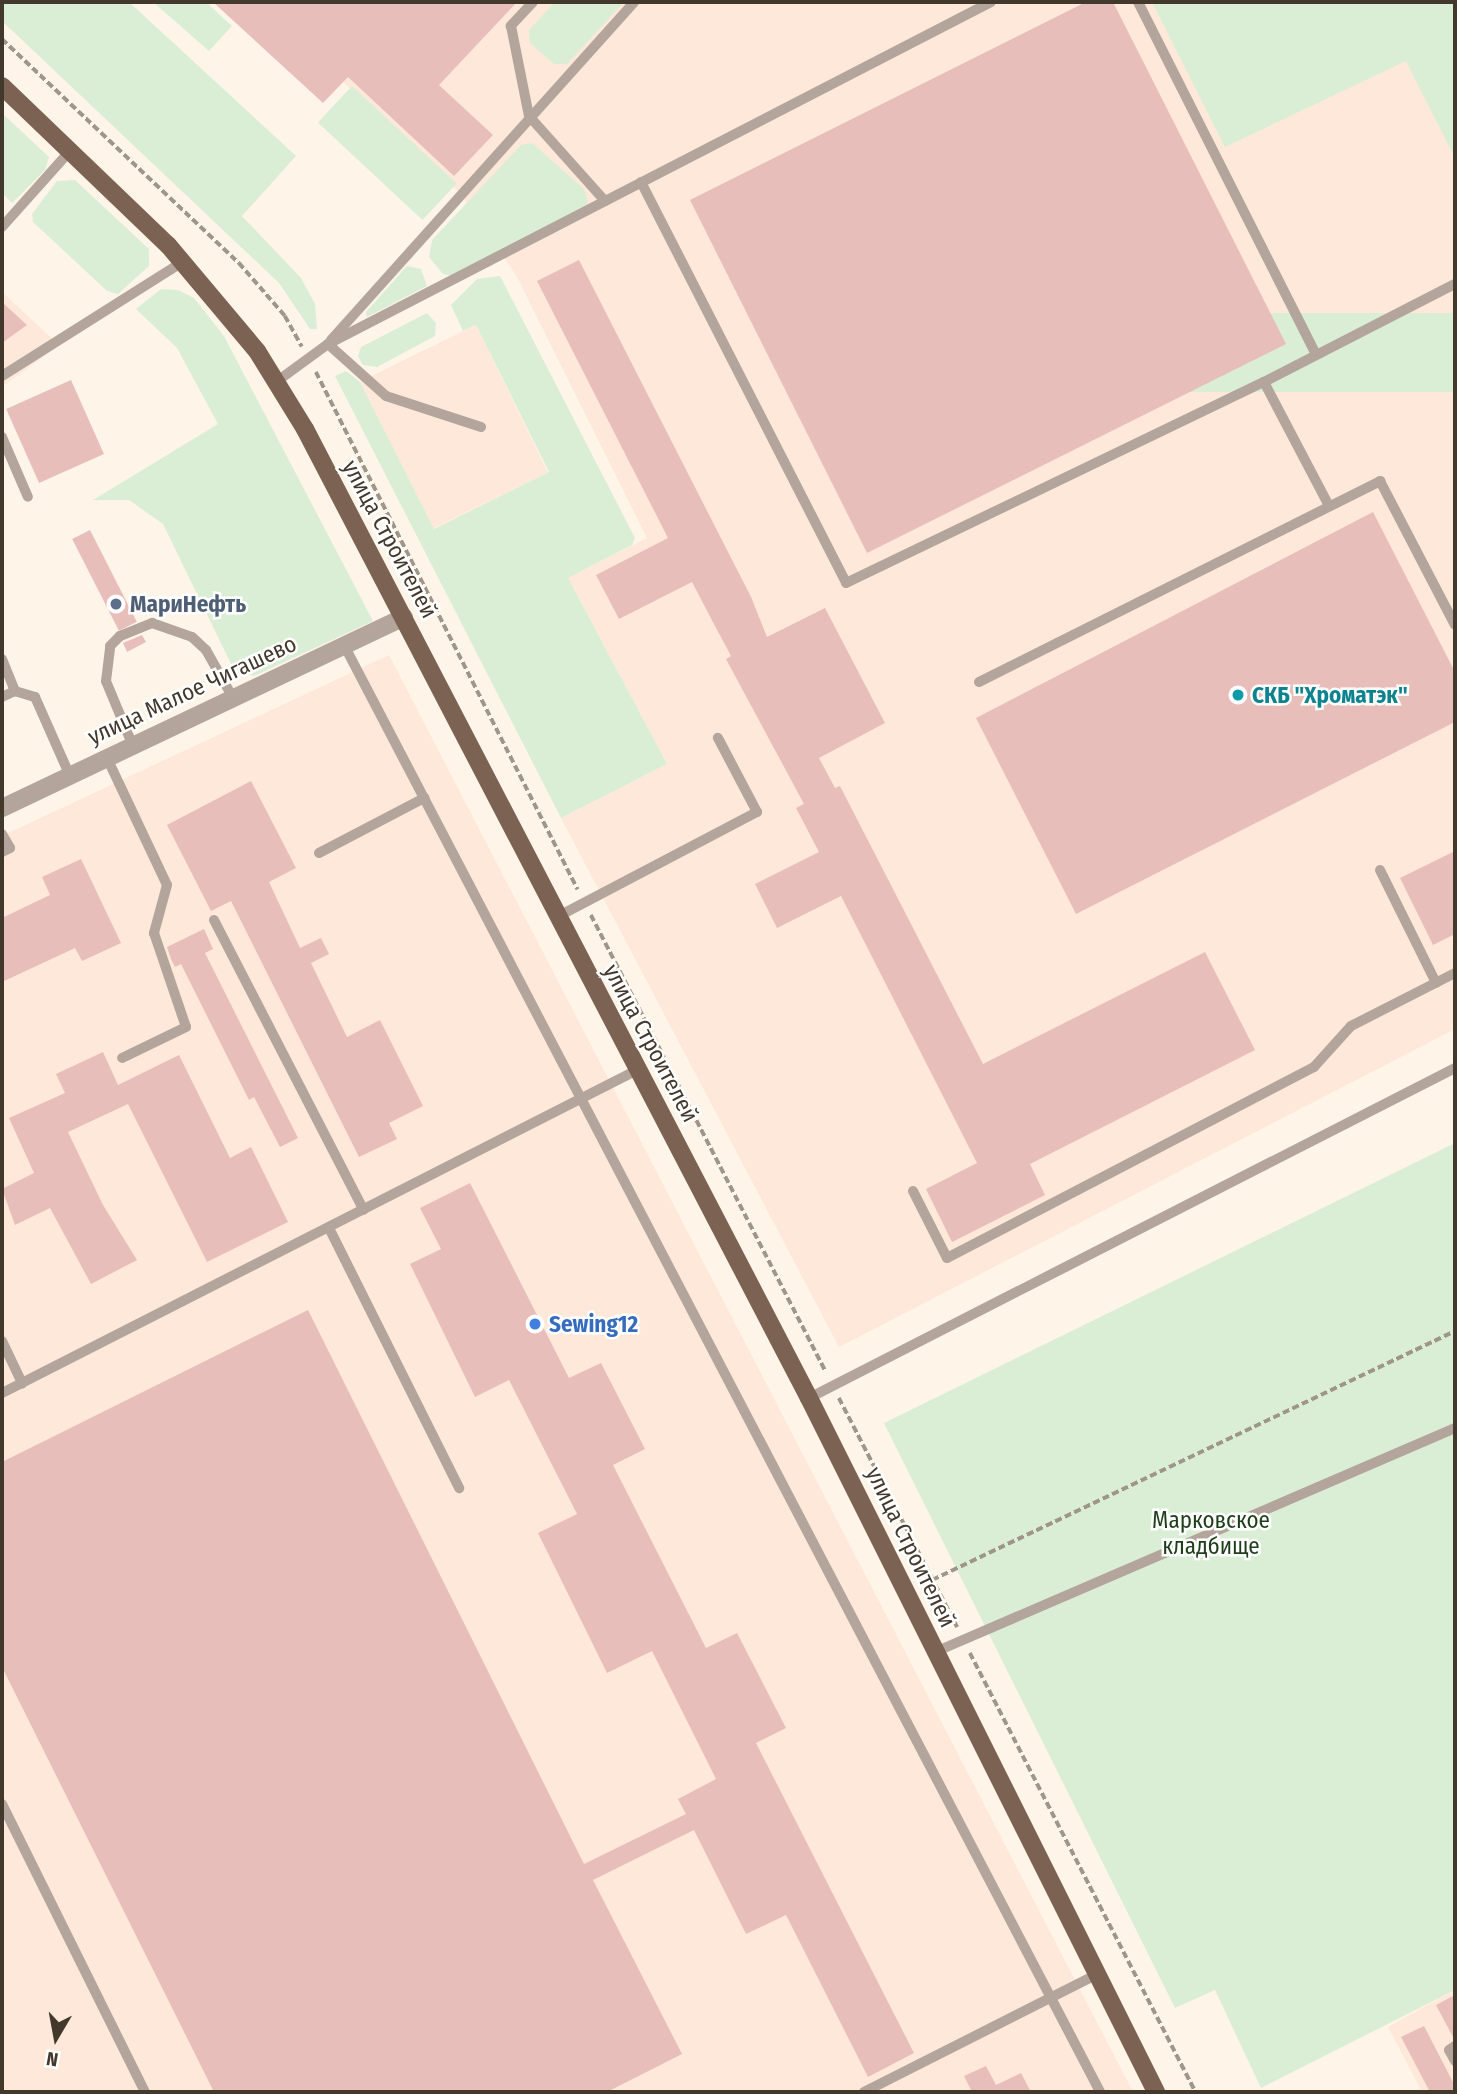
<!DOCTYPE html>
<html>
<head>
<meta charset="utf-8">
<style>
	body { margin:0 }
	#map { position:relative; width:1457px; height:2094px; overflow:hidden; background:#fff4e8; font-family:"Fira Sans Condensed",sans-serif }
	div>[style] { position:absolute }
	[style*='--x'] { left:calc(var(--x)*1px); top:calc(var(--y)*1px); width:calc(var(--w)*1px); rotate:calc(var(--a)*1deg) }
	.industrial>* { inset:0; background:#fde8d9; transform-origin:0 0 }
	.green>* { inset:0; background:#daeed6; transform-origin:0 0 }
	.building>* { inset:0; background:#e8bebb; transform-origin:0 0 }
	.path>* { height:3.5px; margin-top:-1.75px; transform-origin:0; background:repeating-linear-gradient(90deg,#a09589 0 7px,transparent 0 10.5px) }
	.service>* { height:10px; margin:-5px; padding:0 5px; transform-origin:5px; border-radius:5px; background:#b4a59c }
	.minor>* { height:18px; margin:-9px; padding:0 9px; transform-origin:9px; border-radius:9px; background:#b4a59c }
	.primary>* { height:18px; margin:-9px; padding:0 9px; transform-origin:9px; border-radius:9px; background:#7c6253 }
	.dots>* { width:19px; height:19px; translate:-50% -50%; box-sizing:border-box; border:4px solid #fff; border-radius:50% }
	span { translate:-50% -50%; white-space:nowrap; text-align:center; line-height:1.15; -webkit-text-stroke:5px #fff; paint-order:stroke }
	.street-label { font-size:23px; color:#42382c }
	.service-label { font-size:23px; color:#4e5e75; font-weight:700 }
	.left { translate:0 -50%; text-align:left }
	.culture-label { font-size:23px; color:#0d838f; font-weight:700 }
	.shop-label { font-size:23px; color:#366cbe; font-weight:700 }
	.park-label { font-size:23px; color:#1d3e19 }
	.frame { position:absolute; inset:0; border:4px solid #42382c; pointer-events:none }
	.north { position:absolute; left:21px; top:2003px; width:70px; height:70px; -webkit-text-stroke:5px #fff; paint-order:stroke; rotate:190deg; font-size:19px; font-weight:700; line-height:28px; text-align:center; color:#42382c }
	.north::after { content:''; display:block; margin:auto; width:24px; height:32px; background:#42382c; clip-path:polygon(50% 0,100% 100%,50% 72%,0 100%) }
</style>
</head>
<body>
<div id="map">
	<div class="industrial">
		<div style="clip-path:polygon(259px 2px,1455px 2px,1455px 1029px,839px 1347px,561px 818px,667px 764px,568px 578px,647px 538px,516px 275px,460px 193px)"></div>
		<div style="clip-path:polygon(2px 292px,59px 345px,2px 387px)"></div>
		<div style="left:476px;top:325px;width:164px;height:129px;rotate:64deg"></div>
		<div style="clip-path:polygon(389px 655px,1133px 2092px,2px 2092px,2px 836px)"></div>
		<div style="clip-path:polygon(1455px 1990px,1455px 2092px,1422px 2092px,1388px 2027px)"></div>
	</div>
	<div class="green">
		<div style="clip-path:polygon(2px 2px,129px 2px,296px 156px,242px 216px,301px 278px,315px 304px,317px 329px,310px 329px,279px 283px,2px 21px)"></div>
		<div style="clip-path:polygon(153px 2px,206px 2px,232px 26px,209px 51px)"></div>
		<div style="clip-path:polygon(555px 2px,624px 2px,567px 64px,554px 64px,530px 43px,529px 30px)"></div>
		<div style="clip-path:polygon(1152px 2px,1455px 2px,1455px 158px,1406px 61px,1225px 147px)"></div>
		<div style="left:352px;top:86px;width:143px;height:50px;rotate:43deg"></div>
		<div style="clip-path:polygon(2px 113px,49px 157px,45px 170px,12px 203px,2px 193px)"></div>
		<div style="clip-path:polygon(532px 143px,584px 189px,588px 201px,585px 209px,453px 276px,443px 274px,429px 257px,432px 240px,521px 145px)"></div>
		<div style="clip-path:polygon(75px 180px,149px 249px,149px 266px,118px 294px,107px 291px,33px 222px,32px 214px,57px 181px)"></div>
		<div style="clip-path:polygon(407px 266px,421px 269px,427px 286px,367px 317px,366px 312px)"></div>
		<div style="clip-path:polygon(500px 276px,635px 538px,632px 545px,568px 578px,667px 764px,561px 818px,335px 376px,346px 371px,360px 382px,434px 529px,549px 472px,476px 325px,463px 331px,451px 305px,477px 279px)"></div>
		<div style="clip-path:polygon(161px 289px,178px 290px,194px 298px,224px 336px,373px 621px,254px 676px,234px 670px,163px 524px,129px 500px,93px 500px,218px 424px,177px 348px,136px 309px)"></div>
		<div style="clip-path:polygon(427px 313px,436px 323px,435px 336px,377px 367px,363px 365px,358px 356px,361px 347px)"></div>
		<div style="left:1455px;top:313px;width:79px;height:616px;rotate:90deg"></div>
		<div style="clip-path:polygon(1455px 1143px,1455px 1990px,1261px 2088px,1215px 1990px,1175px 2008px,884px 1423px)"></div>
	</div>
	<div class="building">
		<div style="clip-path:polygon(213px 2px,517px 2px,439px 85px,493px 135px,454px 176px,348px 77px,323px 103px)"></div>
		<div style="clip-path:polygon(1086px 2px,1113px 2px,1286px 344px,867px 553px,690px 200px)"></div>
		<div style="clip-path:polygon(579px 260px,751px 597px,767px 637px,825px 608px,885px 723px,819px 758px,835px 788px,840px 786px,983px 1064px,1205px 952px,1255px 1050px,1030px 1164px,1045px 1195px,952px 1242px,926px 1189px,977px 1163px,841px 896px,777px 928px,755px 884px,819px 852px,796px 808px,804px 804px,726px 659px,731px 656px,715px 626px,692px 582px,619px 619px,596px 575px,668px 538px,537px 281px)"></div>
		<div style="clip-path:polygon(2px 302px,27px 325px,2px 343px)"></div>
		<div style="left:71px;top:380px;width:81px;height:71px;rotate:66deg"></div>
		<div style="clip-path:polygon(1373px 512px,1455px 672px,1455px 722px,1076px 914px,976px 718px)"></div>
		<div style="left:90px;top:530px;width:103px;height:20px;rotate:63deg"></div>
		<div style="clip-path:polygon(142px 635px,146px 642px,127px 652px,123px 643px)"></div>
		<div style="clip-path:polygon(251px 781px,296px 868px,269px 882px,300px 948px,321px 938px,329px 954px,311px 963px,347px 1037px,380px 1020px,423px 1106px,389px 1123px,397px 1139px,359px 1157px,231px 901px,211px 911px,167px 825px)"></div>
		<div style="clip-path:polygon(1455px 851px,1455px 934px,1433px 945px,1400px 878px)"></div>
		<div style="clip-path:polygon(81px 859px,121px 943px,82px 961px,75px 948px,2px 982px,2px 918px,50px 895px,42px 877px)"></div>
		<div style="clip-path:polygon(204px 929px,213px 949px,205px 953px,298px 1138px,280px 1147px,254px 1097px,249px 1100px,181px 964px,175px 967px,171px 959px,167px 947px)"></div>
		<div style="clip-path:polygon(103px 1052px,118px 1085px,179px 1055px,230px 1158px,251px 1147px,288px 1222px,207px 1262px,128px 1104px,68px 1132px,103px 1205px,137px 1260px,91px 1284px,50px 1208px,15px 1225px,2px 1189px,34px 1173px,9px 1118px,65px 1093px,56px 1074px)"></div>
		<div style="clip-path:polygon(470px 1183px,569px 1378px,601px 1363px,645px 1449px,613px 1465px,706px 1648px,737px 1633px,786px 1728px,756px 1743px,914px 2053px,868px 2077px,786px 1915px,746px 1934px,694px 1830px,593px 1880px,682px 2054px,607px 2092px,214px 2092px,2px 1667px,2px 1462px,308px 1310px,584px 1864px,686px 1814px,678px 1799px,716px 1779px,652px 1651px,607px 1673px,538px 1533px,577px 1514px,509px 1380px,475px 1397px,410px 1264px,441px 1249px,420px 1208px)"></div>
		<div style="clip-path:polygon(1455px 1995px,1455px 2039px,1454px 2039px,1436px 2005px)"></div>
		<div style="clip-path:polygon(1424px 2026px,1455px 2086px,1455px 2092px,1430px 2092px,1401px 2037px)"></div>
		<div style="clip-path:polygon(986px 2066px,996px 2085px,1021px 2073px,1031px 2092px,972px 2092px,964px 2076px)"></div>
	</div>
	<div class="path">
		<div style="--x:2;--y:39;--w:326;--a:43.4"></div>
		<div style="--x:239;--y:263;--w:70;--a:49"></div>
		<div style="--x:285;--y:316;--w:35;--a:61"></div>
		<div style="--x:316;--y:372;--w:580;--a:63.17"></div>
		<div style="--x:591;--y:915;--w:514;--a:62.79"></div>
		<div style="--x:839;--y:1398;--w:258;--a:62.7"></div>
		<div style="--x:932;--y:1580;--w:579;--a:-25.46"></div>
		<div style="--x:970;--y:1653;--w:494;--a:62.8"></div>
	</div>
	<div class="service">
		<div style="--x:533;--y:2;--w:33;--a:133"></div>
		<div style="--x:511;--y:26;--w:92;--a:78.7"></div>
		<div style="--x:529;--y:116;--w:114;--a:48.2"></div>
		<div style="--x:1138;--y:2;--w:394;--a:63.2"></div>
		<div style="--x:641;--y:182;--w:450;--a:62.9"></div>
		<div style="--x:846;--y:583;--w:464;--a:-25.7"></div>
		<div style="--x:1264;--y:382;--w:215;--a:-27.2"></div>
		<div style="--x:2;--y:227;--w:101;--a:-48.2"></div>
		<div style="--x:331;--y:340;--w:454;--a:-48.1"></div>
		<div style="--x:328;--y:344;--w:78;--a:41.9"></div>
		<div style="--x:386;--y:396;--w:100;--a:18.1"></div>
		<div style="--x:2;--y:376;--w:213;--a:-32.3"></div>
		<div style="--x:276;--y:382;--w:64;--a:-36.2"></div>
		<div style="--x:328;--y:344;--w:746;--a:-27.29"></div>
		<div style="--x:1264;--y:382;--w:140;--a:62.3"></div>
		<div style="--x:2;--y:437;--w:65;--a:66.6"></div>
		<div style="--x:344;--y:645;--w:1633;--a:62.41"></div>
		<div style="--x:2;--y:659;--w:35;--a:68"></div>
		<div style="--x:979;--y:682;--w:449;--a:-26.6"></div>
		<div style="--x:1380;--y:481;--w:162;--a:62.5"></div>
		<div style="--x:2;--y:697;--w:14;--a:-25"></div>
		<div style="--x:15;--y:691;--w:21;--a:17"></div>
		<div style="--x:35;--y:697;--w:86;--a:66.1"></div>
		<div style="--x:133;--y:746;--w:70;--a:-112.6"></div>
		<div style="--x:106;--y:681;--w:35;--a:-83"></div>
		<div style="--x:110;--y:646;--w:14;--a:-45"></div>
		<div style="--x:120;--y:636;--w:35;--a:-22"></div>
		<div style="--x:152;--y:623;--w:42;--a:19.3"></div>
		<div style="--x:192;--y:637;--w:19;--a:43"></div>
		<div style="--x:206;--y:650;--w:55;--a:60.6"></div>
		<div style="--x:107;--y:758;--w:140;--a:64.7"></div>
		<div style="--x:167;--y:885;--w:50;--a:105.2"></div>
		<div style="--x:154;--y:933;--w:99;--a:71.2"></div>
		<div style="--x:186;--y:1027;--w:71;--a:154.2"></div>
		<div style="--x:2;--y:834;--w:16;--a:60"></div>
		<div style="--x:10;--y:848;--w:9;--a:153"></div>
		<div style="--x:319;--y:853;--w:119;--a:-27.6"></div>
		<div style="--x:1380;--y:870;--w:126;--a:63.6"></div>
		<div style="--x:557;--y:917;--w:226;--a:-27.7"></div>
		<div style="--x:757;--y:812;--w:84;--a:-117.8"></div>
		<div style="--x:214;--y:920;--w:326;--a:62.7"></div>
		<div style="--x:913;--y:1191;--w:75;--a:63.1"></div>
		<div style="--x:947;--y:1258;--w:414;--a:-27.5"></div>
		<div style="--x:1314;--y:1067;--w:55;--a:-47.9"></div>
		<div style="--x:1351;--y:1026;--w:117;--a:-27"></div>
		<div style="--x:329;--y:1228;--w:291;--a:63.4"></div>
		<div style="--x:2;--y:1341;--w:47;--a:64.5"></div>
		<div style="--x:2;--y:1393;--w:712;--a:-26.96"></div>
		<div style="--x:809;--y:1398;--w:725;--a:-27.06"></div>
		<div style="--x:935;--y:1652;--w:566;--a:-23.3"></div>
		<div style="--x:2;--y:1804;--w:322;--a:63.6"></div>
		<div style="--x:1455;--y:2046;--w:7;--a:146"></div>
		<div style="--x:1449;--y:2050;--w:13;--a:61"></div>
		<div style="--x:864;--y:2092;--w:260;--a:-26.8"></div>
	</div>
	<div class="minor">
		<div style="--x:2;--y:808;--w:445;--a:-25.4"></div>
	</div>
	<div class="primary">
		<div style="--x:2;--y:86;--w:230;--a:43.8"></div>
		<div style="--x:168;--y:245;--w:138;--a:50"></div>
		<div style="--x:257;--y:351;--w:92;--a:58.4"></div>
		<div style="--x:305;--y:429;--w:1092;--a:62.52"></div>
		<div style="--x:809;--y:1398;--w:776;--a:63.43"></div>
	</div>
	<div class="dots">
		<div style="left:116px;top:604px;background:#5c6f8a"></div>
		<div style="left:1238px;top:695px;background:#0f9aa8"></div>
		<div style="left:535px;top:1324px;background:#3f7fe0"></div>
	</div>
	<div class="street-label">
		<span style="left:390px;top:539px;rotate:62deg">улица Строителей</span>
		<span style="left:192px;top:690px;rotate:-25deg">улица Малое Чигашево</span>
		<span style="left:651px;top:1043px;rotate:62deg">улица Строителей</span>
		<span style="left:911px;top:1547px;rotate:64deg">улица Строителей</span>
	</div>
	<div class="service-label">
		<span class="left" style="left:130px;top:604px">МариНефть</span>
	</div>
	<div class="culture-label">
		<span class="left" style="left:1252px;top:695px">СКБ "Хроматэк"</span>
	</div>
	<div class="shop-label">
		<span class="left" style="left:549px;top:1324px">Sewing12</span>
	</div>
	<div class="park-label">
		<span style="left:1211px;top:1533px">Марковское<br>кладбище</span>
	</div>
	<div class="frame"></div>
	<div class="north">N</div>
</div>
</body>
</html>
